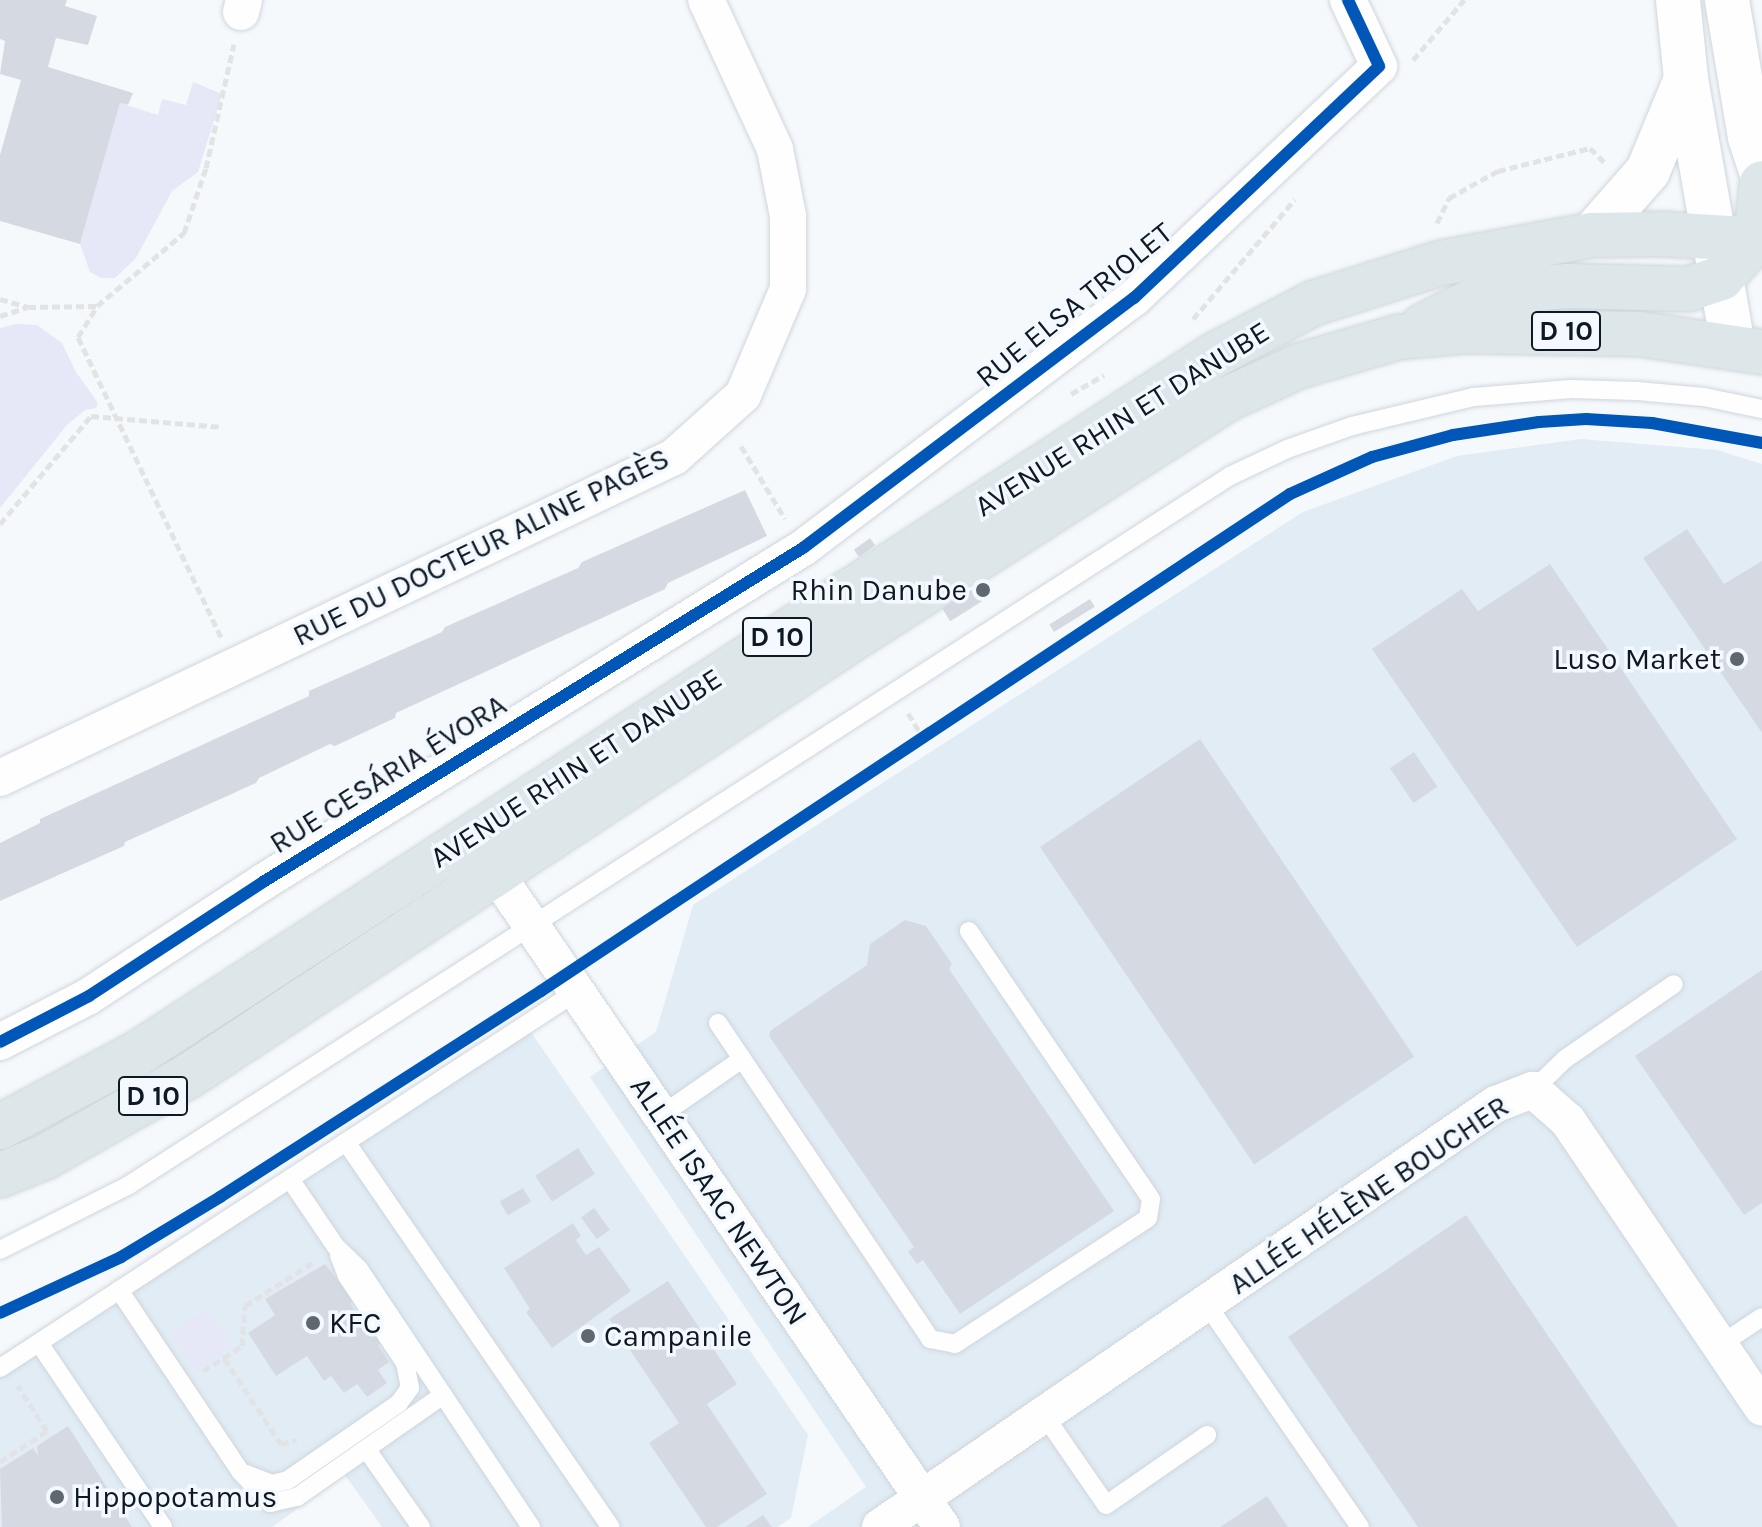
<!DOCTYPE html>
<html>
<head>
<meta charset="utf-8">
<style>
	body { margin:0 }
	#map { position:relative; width:1762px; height:1527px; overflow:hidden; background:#f6f9fc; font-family:Karla,sans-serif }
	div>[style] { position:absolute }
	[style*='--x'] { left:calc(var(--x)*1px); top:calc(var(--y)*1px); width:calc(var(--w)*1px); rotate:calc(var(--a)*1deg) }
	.built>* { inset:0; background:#e1ecf4 }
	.green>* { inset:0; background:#e6e7f7; transform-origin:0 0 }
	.building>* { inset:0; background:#d5dae2; transform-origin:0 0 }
	.path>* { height:5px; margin-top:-2.5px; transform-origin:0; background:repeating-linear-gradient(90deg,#e2e3e4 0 8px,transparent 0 12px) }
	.roads { filter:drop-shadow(0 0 2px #cfd6dd) drop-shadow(0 0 2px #cfd6dd) }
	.service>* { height:18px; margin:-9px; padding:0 9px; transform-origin:9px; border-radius:9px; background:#fefeff }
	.minor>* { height:36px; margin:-18px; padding:0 18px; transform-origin:18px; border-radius:18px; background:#fefeff }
	.secondary>* { height:44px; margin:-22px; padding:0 22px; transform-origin:22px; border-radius:22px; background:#fefeff }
	.primary>* { height:44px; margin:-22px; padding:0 22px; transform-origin:22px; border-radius:22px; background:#dde6e9 }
	.cycleway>* { height:12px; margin:-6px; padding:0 6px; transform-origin:6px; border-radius:6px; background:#0057b8 }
	.dots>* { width:22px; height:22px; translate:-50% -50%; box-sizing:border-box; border:4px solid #f3f9ff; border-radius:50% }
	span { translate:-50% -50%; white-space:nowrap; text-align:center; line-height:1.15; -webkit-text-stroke:7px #f3f9ff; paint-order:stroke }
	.shield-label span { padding:2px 6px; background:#f3f9ff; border:2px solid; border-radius:6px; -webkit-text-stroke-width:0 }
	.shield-label { font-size:28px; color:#0e1923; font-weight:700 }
	.street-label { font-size:30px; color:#0e1923 }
	.poi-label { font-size:30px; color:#0e1923 }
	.right { translate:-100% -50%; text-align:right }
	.left { translate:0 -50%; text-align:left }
</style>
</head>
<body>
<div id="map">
	<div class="built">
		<div style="clip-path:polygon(1581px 439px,1717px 450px,1762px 464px,1762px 1527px,808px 1527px,866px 1487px,590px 1077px,656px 1032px,693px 905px,1303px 512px,1457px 456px)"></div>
		<div style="clip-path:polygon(522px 1019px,808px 1435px,791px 1518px,778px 1527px,382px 1527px,345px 1475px,272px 1527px,0 1527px,0 1356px)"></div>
	</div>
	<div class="green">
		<div style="clip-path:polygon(193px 82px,222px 94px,198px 172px,172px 191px,136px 258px,115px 278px,101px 278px,90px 272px,80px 244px,120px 103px,158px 115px,162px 99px,186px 105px)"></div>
		<div style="clip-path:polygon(16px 324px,37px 325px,62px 343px,76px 372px,98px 403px,96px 408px,85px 410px,67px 425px,0 508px,0 328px)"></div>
		<div style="left:207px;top:1309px;width:45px;height:44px;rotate:56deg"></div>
	</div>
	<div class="building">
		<div style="clip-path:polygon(0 0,67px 0,65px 6px,97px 16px,88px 45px,56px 38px,48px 67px,133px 93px,128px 105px,120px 103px,80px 244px,0 221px,0 155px,21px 80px,0 74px,5px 41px,0 39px)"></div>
		<div style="clip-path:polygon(745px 490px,767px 536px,668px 583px,665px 589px,396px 713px,395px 718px,382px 724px,335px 746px,330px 744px,259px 778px,256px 783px,125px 842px,124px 846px,0 901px,0 843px,40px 823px,40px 819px,309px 696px,309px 691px,442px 632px,445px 627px,578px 568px,582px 562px)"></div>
		<div style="clip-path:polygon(1687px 529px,1724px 584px,1762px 561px,1762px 733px,1643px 558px)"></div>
		<div style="left:870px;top:538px;width:9px;height:20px;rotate:54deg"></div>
		<div style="clip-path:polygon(1550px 564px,1737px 839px,1577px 947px,1372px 649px,1462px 589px,1478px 611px)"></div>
		<div style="left:983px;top:583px;width:15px;height:48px;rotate:58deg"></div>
		<div style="left:1090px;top:599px;width:9px;height:48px;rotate:58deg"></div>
		<div style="left:1200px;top:739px;width:383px;height:193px;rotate:56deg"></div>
		<div style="left:1414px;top:752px;width:42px;height:29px;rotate:56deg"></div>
		<div style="clip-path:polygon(905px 920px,926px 926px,952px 964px,949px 969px,1114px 1211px,960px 1314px,923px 1260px,917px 1264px,908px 1252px,914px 1247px,769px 1036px,770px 1031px,867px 965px,870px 944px)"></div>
		<div style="clip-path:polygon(1762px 970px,1762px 1203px,1744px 1215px,1635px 1056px)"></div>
		<div style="left:578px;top:1148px;width:31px;height:51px;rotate:57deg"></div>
		<div style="left:523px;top:1188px;width:16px;height:27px;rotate:60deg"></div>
		<div style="left:594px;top:1208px;width:27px;height:16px;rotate:54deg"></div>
		<div style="clip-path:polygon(1466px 1215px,1678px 1527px,1418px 1527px,1288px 1337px)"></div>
		<div style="clip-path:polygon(573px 1223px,581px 1236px,576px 1240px,586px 1255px,599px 1247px,631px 1291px,552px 1348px,526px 1312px,530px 1309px,504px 1268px)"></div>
		<div style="clip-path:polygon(325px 1264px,354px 1300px,350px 1303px,371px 1334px,375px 1332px,381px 1342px,378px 1345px,389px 1362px,378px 1370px,387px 1383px,367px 1397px,357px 1384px,344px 1393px,331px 1376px,324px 1381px,307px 1356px,276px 1376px,248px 1333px,275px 1315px,265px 1299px)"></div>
		<div style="clip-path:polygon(668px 1281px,737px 1384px,707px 1404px,767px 1494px,717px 1527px,706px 1527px,649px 1443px,679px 1423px,609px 1319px)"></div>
		<div style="clip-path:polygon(68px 1426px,132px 1527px,2px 1527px,0 1469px,33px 1448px,38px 1456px,37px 1446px)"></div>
		<div style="clip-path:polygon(1267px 1496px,1288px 1527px,1220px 1527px)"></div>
		<div style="clip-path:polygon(763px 1515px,772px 1527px,745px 1527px)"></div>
	</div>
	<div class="path">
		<div style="--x:1413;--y:60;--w:79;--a:-49.6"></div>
		<div style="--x:1437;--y:223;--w:28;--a:-64"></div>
		<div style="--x:1449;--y:198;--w:56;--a:-28.9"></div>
		<div style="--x:1498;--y:171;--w:95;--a:-14"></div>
		<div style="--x:1590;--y:148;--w:20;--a:45"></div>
		<div style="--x:0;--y:299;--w:29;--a:16"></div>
		<div style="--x:28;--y:307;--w:69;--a:-0.8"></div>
		<div style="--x:0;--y:316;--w:28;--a:-18"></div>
		<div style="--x:1193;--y:319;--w:157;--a:-49.6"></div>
		<div style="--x:1071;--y:394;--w:38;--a:-30"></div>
		<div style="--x:741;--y:446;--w:85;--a:58.9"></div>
		<div style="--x:0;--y:524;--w:141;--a:-49.9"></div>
		<div style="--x:91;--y:416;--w:132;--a:4.8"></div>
		<div style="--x:221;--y:637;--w:332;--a:-115.5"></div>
		<div style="--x:78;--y:337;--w:36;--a:-58"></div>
		<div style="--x:97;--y:306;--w:114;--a:-40"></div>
		<div style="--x:184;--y:233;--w:69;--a:-71.3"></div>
		<div style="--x:206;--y:168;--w:127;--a:-77.3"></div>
		<div style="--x:908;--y:713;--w:27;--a:59"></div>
		<div style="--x:224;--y:1358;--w:103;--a:56.5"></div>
		<div style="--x:281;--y:1444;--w:16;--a:-15"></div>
		<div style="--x:203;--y:1371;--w:46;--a:-32.7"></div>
		<div style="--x:242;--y:1346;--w:40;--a:-85.7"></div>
		<div style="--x:245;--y:1306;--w:83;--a:-32.7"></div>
		<div style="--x:0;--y:1462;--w:56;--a:-33.4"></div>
		<div style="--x:47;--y:1431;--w:54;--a:-122.8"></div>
	</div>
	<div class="roads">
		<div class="service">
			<div style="--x:718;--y:1023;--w:381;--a:56.1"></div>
			<div style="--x:930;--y:1339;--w:25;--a:11"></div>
			<div style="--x:955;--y:1344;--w:230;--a:-33.1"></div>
			<div style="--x:1148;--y:1218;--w:19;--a:-81"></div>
			<div style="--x:1151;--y:1199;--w:324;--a:-124.2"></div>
			<div style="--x:1533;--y:1090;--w:45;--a:-44.1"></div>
			<div style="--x:1565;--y:1059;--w:132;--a:-34.5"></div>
			<div style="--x:660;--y:1116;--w:100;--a:-34.8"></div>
			<div style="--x:346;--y:1142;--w:467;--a:55.5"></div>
			<div style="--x:0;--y:1250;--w:144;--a:-26.7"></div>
			<div style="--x:129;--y:1185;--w:1310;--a:-32.78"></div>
			<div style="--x:1230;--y:476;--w:63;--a:-25.3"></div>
			<div style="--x:1287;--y:449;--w:69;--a:-19.5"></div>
			<div style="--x:1352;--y:426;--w:125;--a:-13.4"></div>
			<div style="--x:1474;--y:397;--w:97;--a:-4.7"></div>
			<div style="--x:1571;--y:389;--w:66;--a:1.7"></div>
			<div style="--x:1637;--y:391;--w:67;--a:5.1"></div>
			<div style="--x:1704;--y:397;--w:59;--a:11.7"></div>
			<div style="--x:119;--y:1290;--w:218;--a:56.2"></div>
			<div style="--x:240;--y:1471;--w:44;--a:46.8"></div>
			<div style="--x:270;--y:1503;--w:28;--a:-13"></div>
			<div style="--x:297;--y:1497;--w:178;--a:-34.9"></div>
			<div style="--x:443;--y:1395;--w:151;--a:-123.7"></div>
			<div style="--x:359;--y:1269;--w:32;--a:-136"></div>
			<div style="--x:336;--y:1247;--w:82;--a:-124.1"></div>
			<div style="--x:1206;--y:1303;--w:272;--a:55.5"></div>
			<div style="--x:39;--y:1343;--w:222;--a:56"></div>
			<div style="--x:1720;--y:1345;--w:50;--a:-33.7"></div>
			<div style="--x:0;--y:1368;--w:688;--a:-33.14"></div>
			<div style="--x:443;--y:1395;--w:159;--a:56.3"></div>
			<div style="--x:1044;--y:1415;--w:109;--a:55.4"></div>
			<div style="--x:1106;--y:1505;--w:123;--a:-34.7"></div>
			<div style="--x:367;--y:1450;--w:94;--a:55"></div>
			<div style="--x:246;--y:1474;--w:28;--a:21"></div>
			<div style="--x:272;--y:1484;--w:16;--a:-14"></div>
			<div style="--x:288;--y:1480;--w:135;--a:-34.7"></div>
			<div style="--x:399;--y:1403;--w:19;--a:-54"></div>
			<div style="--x:410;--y:1388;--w:25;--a:-101"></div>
			<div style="--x:405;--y:1363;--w:105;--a:-123.7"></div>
			<div style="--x:347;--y:1276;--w:22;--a:-111"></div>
		</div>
		<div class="minor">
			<div style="--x:241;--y:12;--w:12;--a:-76"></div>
			<div style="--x:0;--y:778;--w:747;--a:-25.47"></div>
			<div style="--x:674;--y:457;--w:93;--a:-41.9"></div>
			<div style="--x:743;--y:395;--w:115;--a:-67"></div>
			<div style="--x:788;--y:289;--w:73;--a:-90"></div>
			<div style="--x:788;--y:216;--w:68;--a:-101"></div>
			<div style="--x:775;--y:149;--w:164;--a:-114.8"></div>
			<div style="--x:497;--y:875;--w:789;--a:55.69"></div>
			<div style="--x:0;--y:1042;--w:100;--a:-27.3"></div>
			<div style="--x:89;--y:996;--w:208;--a:-33.2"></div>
			<div style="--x:263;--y:882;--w:635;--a:-31.74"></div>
			<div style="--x:803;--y:548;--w:415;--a:-37.1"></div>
			<div style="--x:1134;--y:298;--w:337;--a:-43.4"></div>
			<div style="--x:1379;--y:66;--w:73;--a:-115.2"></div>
			<div style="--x:880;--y:1527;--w:747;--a:-34.48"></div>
			<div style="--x:1496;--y:1104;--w:40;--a:-21"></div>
			<div style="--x:1533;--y:1090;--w:47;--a:41.5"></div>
			<div style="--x:1568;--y:1121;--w:346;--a:55.9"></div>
		</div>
		<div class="secondary">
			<div style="--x:1678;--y:0;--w:79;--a:84.2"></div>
			<div style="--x:1686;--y:79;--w:271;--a:80"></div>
			<div style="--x:1727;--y:0;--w:139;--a:80.5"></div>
			<div style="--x:1750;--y:137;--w:40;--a:72"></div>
			<div style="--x:1592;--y:235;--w:85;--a:-48.8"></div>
			<div style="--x:1648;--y:171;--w:100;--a:-67.6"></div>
		</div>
		<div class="primary">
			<div style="--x:1423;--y:326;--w:75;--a:-26.9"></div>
			<div style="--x:1490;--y:292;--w:78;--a:-4.4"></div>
			<div style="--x:1568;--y:286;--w:120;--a:1.4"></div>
			<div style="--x:1688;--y:289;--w:35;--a:-18"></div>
			<div style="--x:1721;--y:278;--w:52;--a:-47.4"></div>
			<div style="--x:1756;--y:240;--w:57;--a:-84"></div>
			<div style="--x:0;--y:1127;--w:155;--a:-28.1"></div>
			<div style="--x:137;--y:1054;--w:1283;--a:-32.97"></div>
			<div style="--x:1213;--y:356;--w:114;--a:-27.7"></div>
			<div style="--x:1314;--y:303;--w:133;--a:-17.5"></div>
			<div style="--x:1441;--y:263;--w:154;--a:-10.5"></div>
			<div style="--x:1592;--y:235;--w:70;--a:-0.8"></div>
			<div style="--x:1662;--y:234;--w:100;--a:3.4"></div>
			<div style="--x:0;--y:1175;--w:48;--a:-21.8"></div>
			<div style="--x:45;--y:1157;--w:167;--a:-29.5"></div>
			<div style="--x:190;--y:1075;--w:800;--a:-33.37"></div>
			<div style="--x:858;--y:635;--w:438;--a:-32.6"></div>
			<div style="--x:1227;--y:399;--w:79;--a:-24.6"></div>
			<div style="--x:1299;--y:366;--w:104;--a:-16.2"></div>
			<div style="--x:1399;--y:337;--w:67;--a:-5.1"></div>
			<div style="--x:1466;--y:331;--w:174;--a:1"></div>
			<div style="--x:1640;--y:334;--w:123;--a:8.4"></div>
		</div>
	</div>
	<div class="cycleway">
		<div style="--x:0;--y:1042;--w:100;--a:-27.3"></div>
		<div style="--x:89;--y:996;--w:208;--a:-33.2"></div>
		<div style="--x:263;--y:882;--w:635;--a:-31.74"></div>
		<div style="--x:803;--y:548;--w:415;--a:-37.1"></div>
		<div style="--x:1134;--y:298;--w:337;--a:-43.4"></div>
		<div style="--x:1379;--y:66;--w:73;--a:-115.2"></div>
		<div style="--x:0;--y:1313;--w:133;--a:-24.8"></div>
		<div style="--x:121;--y:1257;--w:116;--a:-31.2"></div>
		<div style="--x:220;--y:1197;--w:381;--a:-32.7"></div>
		<div style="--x:541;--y:991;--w:899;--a:-33.57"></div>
		<div style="--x:1290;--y:494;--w:90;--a:-24.3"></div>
		<div style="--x:1372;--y:457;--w:84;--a:-15.2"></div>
		<div style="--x:1453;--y:435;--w:87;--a:-8.6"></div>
		<div style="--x:1539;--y:422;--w:47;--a:-3.7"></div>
		<div style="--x:1586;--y:419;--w:66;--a:3.5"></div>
		<div style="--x:1652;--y:423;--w:112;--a:10.3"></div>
	</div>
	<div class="dots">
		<div style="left:983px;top:590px;background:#5f676f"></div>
		<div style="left:1737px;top:659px;background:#5f676f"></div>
		<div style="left:313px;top:1323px;background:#5f676f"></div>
		<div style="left:588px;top:1336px;background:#5f676f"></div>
		<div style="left:57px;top:1497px;background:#5f676f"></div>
	</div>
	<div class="shield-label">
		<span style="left:1566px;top:331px">D 10</span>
		<span style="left:777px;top:637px">D 10</span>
		<span style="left:153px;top:1096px">D 10</span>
	</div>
	<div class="street-label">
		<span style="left:1074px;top:305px;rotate:-39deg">RUE ELSA TRIOLET</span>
		<span style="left:1122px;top:419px;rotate:-32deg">AVENUE RHIN ET DANUBE</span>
		<span style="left:481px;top:547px;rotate:-26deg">RUE DU DOCTEUR ALINE PAGÈS</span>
		<span style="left:576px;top:768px;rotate:-33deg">AVENUE RHIN ET DANUBE</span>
		<span style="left:388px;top:774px;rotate:-32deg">RUE CESÁRIA ÉVORA</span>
		<span style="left:1369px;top:1195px;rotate:-34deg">ALLÉE HÉLÈNE BOUCHER</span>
		<span style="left:719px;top:1201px;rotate:56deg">ALLÉE ISAAC NEWTON</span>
	</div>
	<div class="poi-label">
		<span class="right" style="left:967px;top:590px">Rhin Danube</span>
		<span class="right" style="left:1721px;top:659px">Luso Market</span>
		<span class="left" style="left:329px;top:1323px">KFC</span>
		<span class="left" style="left:604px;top:1336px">Campanile</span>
		<span class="left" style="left:73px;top:1497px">Hippopotamus</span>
	</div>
</div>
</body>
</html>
